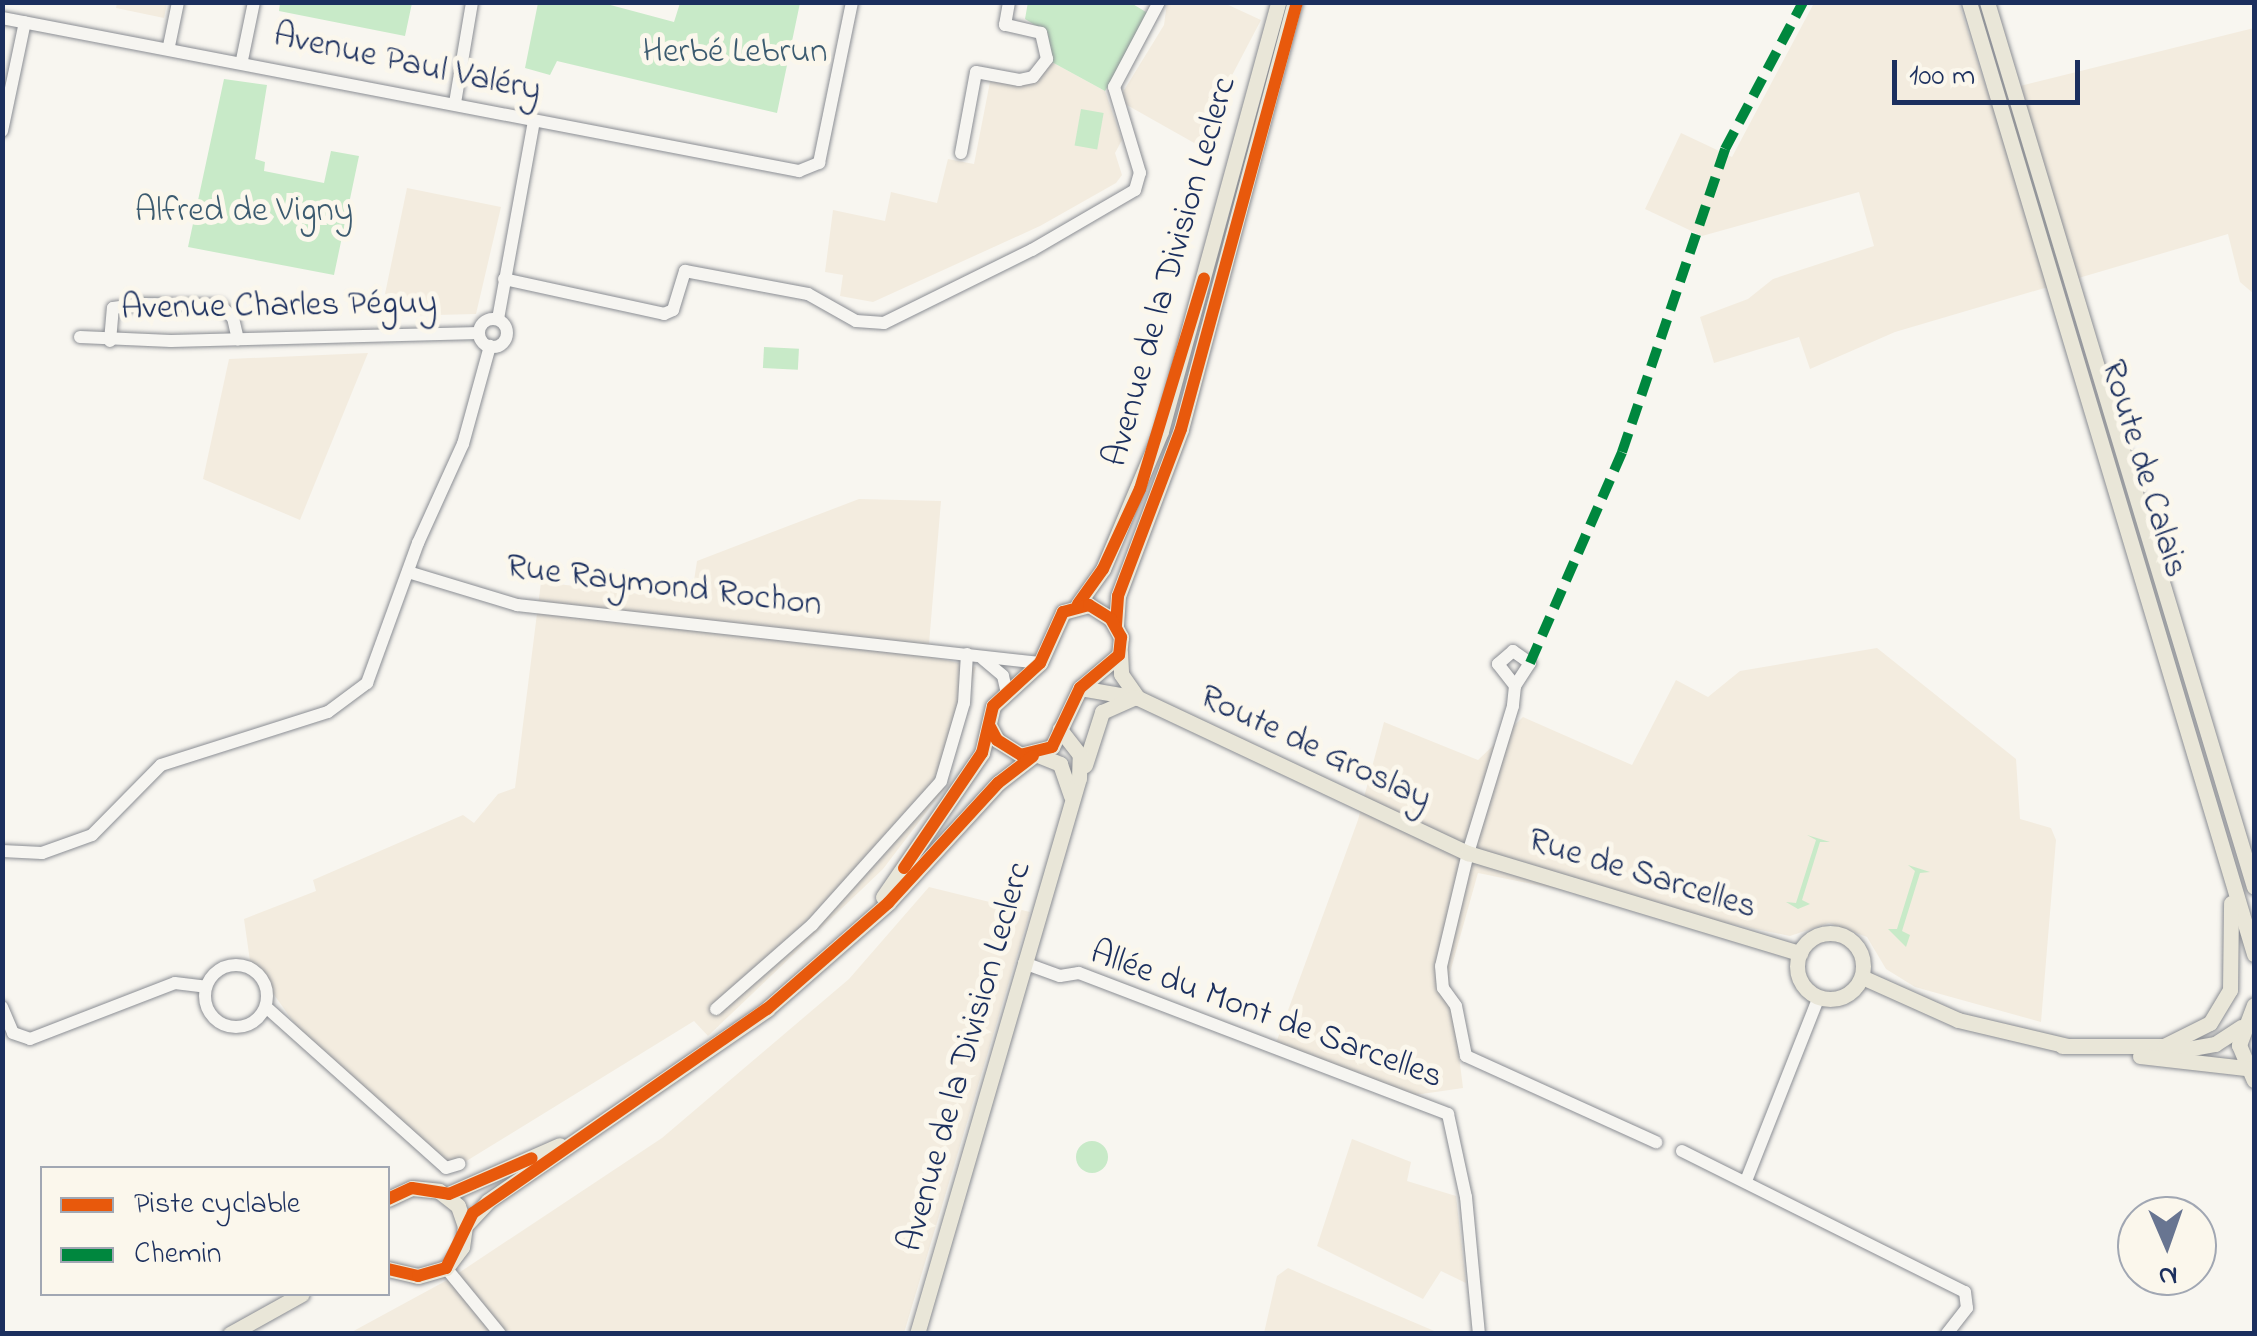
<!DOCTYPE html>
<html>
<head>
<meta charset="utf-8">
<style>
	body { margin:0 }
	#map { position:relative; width:2257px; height:1336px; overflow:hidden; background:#f8f6f0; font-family:"Indie Flower",sans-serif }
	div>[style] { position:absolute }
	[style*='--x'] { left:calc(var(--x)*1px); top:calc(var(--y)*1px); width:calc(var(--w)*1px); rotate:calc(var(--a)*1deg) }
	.built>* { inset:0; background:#f3ecdf }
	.green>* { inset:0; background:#c8eac8; transform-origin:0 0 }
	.round { border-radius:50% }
	.roads { filter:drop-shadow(0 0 2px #8b8e94) drop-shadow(0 0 2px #8b8e94) }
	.minor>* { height:12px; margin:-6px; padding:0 6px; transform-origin:6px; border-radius:6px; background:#f6f5f1 }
	.minor>.ring { margin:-6px; padding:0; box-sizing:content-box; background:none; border:12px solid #f6f5f1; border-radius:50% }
	.major>* { height:15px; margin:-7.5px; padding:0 7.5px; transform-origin:7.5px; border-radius:7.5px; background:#e9e6d8 }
	.major>.ring { margin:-7.5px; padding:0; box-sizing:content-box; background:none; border:15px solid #e9e6d8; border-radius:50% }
	.quiet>* { height:10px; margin-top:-5px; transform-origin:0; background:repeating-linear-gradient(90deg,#00873e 0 20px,transparent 0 30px) }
	.cycleway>* { height:12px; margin:-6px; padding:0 6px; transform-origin:6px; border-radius:6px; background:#e8590c }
	span { translate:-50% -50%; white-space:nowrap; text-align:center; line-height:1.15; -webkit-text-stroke:10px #fbf7ec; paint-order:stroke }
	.park-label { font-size:35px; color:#3c5b70 }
	.street-label { font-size:35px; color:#1b2f5e }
	.frame { position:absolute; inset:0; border:5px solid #1b2f5e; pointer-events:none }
	.legend { position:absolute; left:40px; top:1166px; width:350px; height:130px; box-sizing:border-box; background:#fbf7ec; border:2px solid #a1a7b3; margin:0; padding:12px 18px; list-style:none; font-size:30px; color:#1b2f5e }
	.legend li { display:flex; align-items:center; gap:20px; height:50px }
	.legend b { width:50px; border:2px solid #a1a7b3 }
	.north { position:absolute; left:2117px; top:1196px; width:100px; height:100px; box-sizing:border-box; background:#fbf7ec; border:2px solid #a1a7b3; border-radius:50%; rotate:178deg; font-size:28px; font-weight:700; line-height:40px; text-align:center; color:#1b2f5e }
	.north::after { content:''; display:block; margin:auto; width:35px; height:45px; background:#687591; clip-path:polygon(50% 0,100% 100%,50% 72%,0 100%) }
	.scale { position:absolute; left:1892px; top:60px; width:188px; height:45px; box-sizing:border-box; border:5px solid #1b2f5e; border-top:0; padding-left:12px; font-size:30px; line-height:35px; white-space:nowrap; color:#1b2f5e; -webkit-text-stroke:8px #fbf7ec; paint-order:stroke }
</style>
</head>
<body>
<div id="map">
	<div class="built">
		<div style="clip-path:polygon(117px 3px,117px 2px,167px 3px,164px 18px,116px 8px)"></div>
		<div style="clip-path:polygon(1167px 3px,1224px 3px,1261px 20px,1196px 144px,1118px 100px,1164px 25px)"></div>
		<div style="clip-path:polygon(1814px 3px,1959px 3px,1988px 94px,2254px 28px,2254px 294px,2240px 282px,2228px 234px,1895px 332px,1810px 369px,1799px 337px,1714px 363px,1700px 317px,1748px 299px,1773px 279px,1874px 246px,1859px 192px,1702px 236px,1645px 209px,1681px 133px,1732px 157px)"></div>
		<div style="clip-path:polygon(1050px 61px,1105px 91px,1122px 140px,1115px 153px,1122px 175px,1116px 183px,1040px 226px,873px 302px,840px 296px,843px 275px,825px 272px,833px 210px,885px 221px,891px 192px,937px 203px,948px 159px,974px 164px,990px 82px,1032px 83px)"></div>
		<div style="clip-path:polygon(407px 188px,501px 207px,476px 314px,396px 316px,400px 298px,385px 294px)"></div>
		<div style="clip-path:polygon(368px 353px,300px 520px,203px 479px,229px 359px)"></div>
		<div style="clip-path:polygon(859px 499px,941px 501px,928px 656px,976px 667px,944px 789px,883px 869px,708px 1036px,694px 1021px,455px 1168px,302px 1034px,250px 961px,244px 919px,316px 891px,313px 880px,463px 815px,474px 823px,498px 794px,515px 788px,541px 582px,691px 600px,697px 561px)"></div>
		<div style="clip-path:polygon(1877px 648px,2016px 759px,2020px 819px,2051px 828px,2056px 840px,2041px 1022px,1915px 987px,1886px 969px,1867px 937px,1829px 923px,1790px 936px,1478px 873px,1449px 976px,1463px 1088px,1401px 1097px,1276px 1043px,1358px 820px,1384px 722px,1478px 760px,1523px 717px,1632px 765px,1676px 680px,1708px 697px,1740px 671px)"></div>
		<div style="clip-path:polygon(929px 887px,1030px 912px,904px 1333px,348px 1334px,451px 1278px,662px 1138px,849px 979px)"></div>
		<div style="clip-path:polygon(1352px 1139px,1411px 1162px,1407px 1181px,1456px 1196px,1466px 1283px,1441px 1271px,1423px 1299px,1317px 1246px)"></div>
		<div style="clip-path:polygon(1288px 1268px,1324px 1284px,1439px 1333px,1264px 1333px,1277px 1276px)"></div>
	</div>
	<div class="green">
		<div style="clip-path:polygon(773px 2px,800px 3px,777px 113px,557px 61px,550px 75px,525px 68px,538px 3px,603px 3px,674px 22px,680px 3px)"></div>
		<div style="clip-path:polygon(1028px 2px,1131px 3px,1151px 15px,1105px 91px,1050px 61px,1048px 33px,1025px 19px)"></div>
		<div style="clip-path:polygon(280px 3px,280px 2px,412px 3px,405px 36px,279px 11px)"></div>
		<div style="clip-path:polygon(224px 79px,267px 85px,255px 159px,265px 162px,264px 171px,324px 183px,331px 151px,359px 156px,334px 275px,188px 247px)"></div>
		<div style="left:1081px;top:109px;width:23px;height:37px;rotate:10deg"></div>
		<div style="left:764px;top:347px;width:35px;height:21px;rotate:3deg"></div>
		<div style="clip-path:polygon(1807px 835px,1830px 842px,1820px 842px,1802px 900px,1810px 904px,1798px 909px,1786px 902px,1796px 903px,1816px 840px)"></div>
		<div style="clip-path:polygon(1908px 865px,1930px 872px,1920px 873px,1902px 931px,1910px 935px,1906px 947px,1888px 929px,1897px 929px,1915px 871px)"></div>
		<div class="round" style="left:1076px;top:1141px;width:32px;height:32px"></div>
	</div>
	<div class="roads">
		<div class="minor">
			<div style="--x:2;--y:18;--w:812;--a:10.87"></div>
			<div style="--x:799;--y:171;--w:22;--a:-22"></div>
			<div style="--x:819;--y:163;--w:164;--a:-78.4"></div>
			<div style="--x:169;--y:46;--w:45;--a:-78.4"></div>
			<div style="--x:242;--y:60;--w:59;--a:-78.3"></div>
			<div style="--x:455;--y:103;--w:102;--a:-80.4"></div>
			<div style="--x:2;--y:131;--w:111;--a:-78.1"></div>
			<div style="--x:961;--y:153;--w:82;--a:-79.5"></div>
			<div style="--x:976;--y:72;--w:44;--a:10.5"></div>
			<div style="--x:1019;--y:80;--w:14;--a:-12"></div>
			<div style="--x:1033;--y:77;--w:23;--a:-52"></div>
			<div style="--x:1047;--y:59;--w:27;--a:-103"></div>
			<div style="--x:1041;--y:33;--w:37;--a:-167"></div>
			<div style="--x:1005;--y:25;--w:23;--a:-80"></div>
			<div style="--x:504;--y:279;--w:164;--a:12.3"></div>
			<div style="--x:664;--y:314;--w:10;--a:-24"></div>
			<div style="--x:673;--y:310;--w:41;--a:-72.9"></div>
			<div style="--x:685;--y:271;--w:125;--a:10.6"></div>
			<div style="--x:808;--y:294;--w:55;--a:29.4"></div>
			<div style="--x:856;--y:321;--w:28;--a:4"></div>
			<div style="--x:884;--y:323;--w:165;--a:-26.3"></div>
			<div style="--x:1032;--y:250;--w:119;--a:-30.2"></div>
			<div style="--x:1135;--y:190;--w:18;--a:-74"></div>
			<div style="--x:1140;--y:173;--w:90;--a:-106.8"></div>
			<div style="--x:1114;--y:87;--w:96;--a:-62.1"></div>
			<div class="ring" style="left:479px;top:319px;width:16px;height:16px"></div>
			<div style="--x:498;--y:319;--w:202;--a:-79.7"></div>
			<div style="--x:80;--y:337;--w:91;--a:2.5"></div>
			<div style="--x:171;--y:341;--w:308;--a:-1.5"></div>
			<div style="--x:110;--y:341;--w:33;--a:-85"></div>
			<div style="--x:113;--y:308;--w:29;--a:-8"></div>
			<div style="--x:142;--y:304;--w:78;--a:0.7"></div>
			<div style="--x:220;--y:305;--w:18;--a:45"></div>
			<div style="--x:233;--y:318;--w:22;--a:77"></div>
			<div style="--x:408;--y:572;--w:114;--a:16.8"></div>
			<div style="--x:517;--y:605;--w:526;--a:6.33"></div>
			<div style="--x:983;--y:659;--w:26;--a:40"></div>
			<div style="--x:1003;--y:676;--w:18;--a:77"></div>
			<div style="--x:1515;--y:686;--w:27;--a:-57"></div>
			<div style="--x:1530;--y:663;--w:21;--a:-145"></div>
			<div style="--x:1513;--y:651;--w:20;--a:139"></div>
			<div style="--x:1498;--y:664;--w:28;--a:52"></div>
			<div style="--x:1515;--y:686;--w:20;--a:96"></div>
			<div style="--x:1513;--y:706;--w:154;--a:107"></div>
			<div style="--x:1468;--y:853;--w:116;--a:103.4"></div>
			<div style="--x:1441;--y:966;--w:22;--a:85"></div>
			<div style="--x:1443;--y:988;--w:22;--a:54"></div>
			<div style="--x:1456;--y:1006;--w:51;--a:78.7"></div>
			<div style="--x:1466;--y:1056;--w:209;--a:24.4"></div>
			<div style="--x:2;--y:851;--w:40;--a:2.9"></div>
			<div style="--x:42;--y:853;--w:53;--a:-19.8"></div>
			<div style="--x:92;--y:835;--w:98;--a:-45.4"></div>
			<div style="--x:161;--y:765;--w:175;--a:-17.6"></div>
			<div style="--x:328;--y:712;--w:49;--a:-36.6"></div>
			<div style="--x:367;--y:683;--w:149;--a:-70"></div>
			<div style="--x:418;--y:543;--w:109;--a:-65.6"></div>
			<div style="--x:463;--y:444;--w:102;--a:-74.6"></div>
			<div style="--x:1024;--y:963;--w:38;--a:20"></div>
			<div style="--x:1060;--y:976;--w:19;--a:-9"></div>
			<div style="--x:1079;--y:973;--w:395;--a:20.9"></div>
			<div style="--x:1448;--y:1114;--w:85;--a:77.8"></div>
			<div style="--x:1466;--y:1197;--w:138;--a:84.6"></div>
			<div class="ring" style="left:205px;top:965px;width:50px;height:50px"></div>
			<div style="--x:2;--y:1007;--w:28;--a:67"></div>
			<div style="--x:13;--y:1033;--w:18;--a:19"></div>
			<div style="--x:30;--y:1039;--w:155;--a:-21.1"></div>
			<div style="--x:175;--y:983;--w:31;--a:7"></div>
			<div style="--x:266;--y:1007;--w:241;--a:41.8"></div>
			<div style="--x:446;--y:1168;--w:14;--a:-17"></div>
			<div style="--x:716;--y:1009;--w:128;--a:-41.2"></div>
			<div style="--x:812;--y:925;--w:193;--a:-48.1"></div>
			<div style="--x:941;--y:781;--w:81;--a:-73.6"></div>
			<div style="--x:964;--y:703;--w:49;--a:-86.5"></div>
			<div style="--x:1682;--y:1151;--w:316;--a:26.5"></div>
			<div style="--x:1965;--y:1292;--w:16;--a:83"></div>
			<div style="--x:1967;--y:1308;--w:33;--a:128"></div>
			<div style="--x:1746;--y:1181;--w:198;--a:-68.4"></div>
			<div style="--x:446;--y:1268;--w:85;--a:50.7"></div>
		</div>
		<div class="major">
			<div style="--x:1969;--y:2;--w:994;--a:73.33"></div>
			<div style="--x:1987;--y:2;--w:924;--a:73.21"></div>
			<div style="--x:1078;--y:604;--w:43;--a:-54.5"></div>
			<div style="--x:1103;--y:569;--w:150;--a:-67.2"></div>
			<div style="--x:1161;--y:431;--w:445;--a:-74.7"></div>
			<div style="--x:1116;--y:625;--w:29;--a:-86"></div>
			<div style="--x:1118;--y:596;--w:178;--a:-69.3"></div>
			<div style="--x:1181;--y:429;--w:442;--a:-75.1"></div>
			<div style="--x:1120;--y:652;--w:22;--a:87"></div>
			<div style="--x:1121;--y:674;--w:29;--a:55"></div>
			<div style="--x:1080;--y:688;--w:59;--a:9.8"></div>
			<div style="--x:1138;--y:698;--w:365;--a:25.2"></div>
			<div style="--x:1468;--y:853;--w:347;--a:16.8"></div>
			<div style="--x:1038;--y:755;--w:24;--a:22"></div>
			<div style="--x:1060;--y:764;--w:34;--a:71"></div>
			<div style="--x:1085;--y:765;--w:56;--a:-72.2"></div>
			<div style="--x:1102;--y:712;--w:35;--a:-24"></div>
			<div style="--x:883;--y:897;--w:175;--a:-55.5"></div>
			<div style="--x:982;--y:753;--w:48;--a:-76.8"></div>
			<div style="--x:993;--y:706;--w:64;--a:-42.5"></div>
			<div style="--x:1040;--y:663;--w:56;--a:-65.7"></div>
			<div style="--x:1063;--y:612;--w:27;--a:-15"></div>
			<div style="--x:1089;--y:605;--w:26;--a:32"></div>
			<div style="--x:1111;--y:619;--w:21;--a:61"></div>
			<div style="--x:1121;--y:637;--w:18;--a:96"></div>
			<div style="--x:1119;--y:655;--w:51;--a:139.8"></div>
			<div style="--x:1080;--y:688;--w:65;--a:115.4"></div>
			<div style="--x:1052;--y:747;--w:32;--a:166"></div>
			<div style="--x:1021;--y:755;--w:28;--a:-148"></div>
			<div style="--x:997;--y:740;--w:15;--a:-118"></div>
			<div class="ring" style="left:1797px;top:933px;width:51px;height:51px"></div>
			<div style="--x:1862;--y:977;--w:105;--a:24.1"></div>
			<div style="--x:1958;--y:1020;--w:113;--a:13.3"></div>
			<div style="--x:2254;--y:1005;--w:43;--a:110.6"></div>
			<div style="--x:2239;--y:1045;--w:38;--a:67"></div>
			<div style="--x:2062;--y:1046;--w:102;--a:0"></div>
			<div style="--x:2164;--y:1046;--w:51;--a:-26.6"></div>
			<div style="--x:2210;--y:1023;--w:39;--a:-59"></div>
			<div style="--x:2230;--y:990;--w:87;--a:-89.3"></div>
			<div style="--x:2170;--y:1052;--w:46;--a:-10.1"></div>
			<div style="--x:2215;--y:1044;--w:31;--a:-33"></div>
			<div style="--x:2140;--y:1056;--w:106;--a:6.5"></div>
			<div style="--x:446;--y:1195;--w:124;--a:-23.7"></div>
			<div style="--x:388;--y:1199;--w:26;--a:-25"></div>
			<div style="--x:412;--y:1188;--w:27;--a:6"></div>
			<div style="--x:439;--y:1191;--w:24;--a:38"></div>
			<div style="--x:458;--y:1206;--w:21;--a:71"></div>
			<div style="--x:465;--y:1226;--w:21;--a:98"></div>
			<div style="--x:462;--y:1247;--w:26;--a:127"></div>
			<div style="--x:446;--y:1268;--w:29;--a:164"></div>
			<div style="--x:418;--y:1276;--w:31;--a:-167"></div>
			<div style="--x:465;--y:1226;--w:34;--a:-47"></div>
			<div style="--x:488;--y:1201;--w:339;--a:-34.5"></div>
			<div style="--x:767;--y:1009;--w:161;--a:-41.2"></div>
			<div style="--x:888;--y:903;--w:163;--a:-47.5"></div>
			<div style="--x:998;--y:783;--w:44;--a:-37.6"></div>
			<div style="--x:230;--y:1334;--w:82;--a:-29.1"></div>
			<div style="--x:917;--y:1334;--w:579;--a:-73.76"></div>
			<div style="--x:1079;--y:778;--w:23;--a:-88"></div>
			<div style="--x:1080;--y:755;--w:33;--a:-128"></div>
		</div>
	</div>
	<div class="quiet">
		<div style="--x:1530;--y:663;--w:230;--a:-66.4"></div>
		<div style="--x:1622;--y:452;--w:320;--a:-71.2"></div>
		<div style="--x:1725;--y:149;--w:166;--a:-62"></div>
	</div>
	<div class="cycleway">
		<div style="--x:1078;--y:604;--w:43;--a:-54.5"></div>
		<div style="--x:1103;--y:569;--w:88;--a:-65.2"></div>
		<div style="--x:1140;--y:489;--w:220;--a:-73.1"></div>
		<div style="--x:1116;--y:625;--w:29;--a:-86"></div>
		<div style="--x:1118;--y:596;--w:178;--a:-69.3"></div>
		<div style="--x:1181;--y:429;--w:442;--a:-74.8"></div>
		<div style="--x:904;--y:868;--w:139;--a:-55.9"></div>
		<div style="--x:982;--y:753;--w:48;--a:-76.8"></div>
		<div style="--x:993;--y:706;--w:64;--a:-42.5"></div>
		<div style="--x:1040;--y:663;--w:56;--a:-65.7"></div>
		<div style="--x:1063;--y:612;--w:27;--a:-15"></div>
		<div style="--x:1089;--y:605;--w:26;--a:32"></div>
		<div style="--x:1111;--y:619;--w:21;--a:61"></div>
		<div style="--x:1121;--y:637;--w:18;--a:96"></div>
		<div style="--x:1119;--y:655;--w:51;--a:139.8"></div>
		<div style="--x:1080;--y:688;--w:65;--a:115.4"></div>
		<div style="--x:1052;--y:747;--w:32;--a:166"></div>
		<div style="--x:1021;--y:755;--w:28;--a:-148"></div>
		<div style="--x:997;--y:740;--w:15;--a:-118"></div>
		<div style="--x:388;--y:1199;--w:26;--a:-25"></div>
		<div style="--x:412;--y:1188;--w:37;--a:9"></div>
		<div style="--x:449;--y:1194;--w:90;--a:-23.4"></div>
		<div style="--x:388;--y:1269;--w:31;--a:13"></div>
		<div style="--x:418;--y:1276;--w:29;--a:-16"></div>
		<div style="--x:446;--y:1268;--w:61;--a:-63.9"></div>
		<div style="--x:473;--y:1213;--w:358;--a:-34.8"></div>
		<div style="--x:767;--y:1009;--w:161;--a:-41.2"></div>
		<div style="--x:888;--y:903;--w:163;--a:-47.5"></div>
		<div style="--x:998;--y:783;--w:44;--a:-37.6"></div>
	</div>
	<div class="park-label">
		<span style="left:735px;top:53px">Herbé Lebrun</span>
		<span style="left:244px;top:212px">Alfred de Vigny</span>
	</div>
	<div class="street-label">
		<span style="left:407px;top:64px;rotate:12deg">Avenue Paul Valéry</span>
		<span style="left:1171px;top:272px;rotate:-74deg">Avenue de la Division Leclerc</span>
		<span style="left:279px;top:307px;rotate:-1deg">Avenue Charles Péguy</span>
		<span style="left:2143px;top:469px;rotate:73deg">Route de Calais</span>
		<span style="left:664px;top:587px;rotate:7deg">Rue Raymond Rochon</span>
		<span style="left:1315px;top:749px;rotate:25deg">Route de Groslay</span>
		<span style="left:1642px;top:875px;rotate:17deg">Rue de Sarcelles</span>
		<span style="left:1266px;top:1016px;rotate:20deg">Allée du Mont de Sarcelles</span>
		<span style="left:966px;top:1057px;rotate:-74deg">Avenue de la Division Leclerc</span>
	</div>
	<div class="frame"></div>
	<ul class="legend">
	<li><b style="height:12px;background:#e8590c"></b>Piste cyclable</li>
	<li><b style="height:12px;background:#00873e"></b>Chemin</li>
	</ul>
	<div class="north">N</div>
	<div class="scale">100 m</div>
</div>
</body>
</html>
